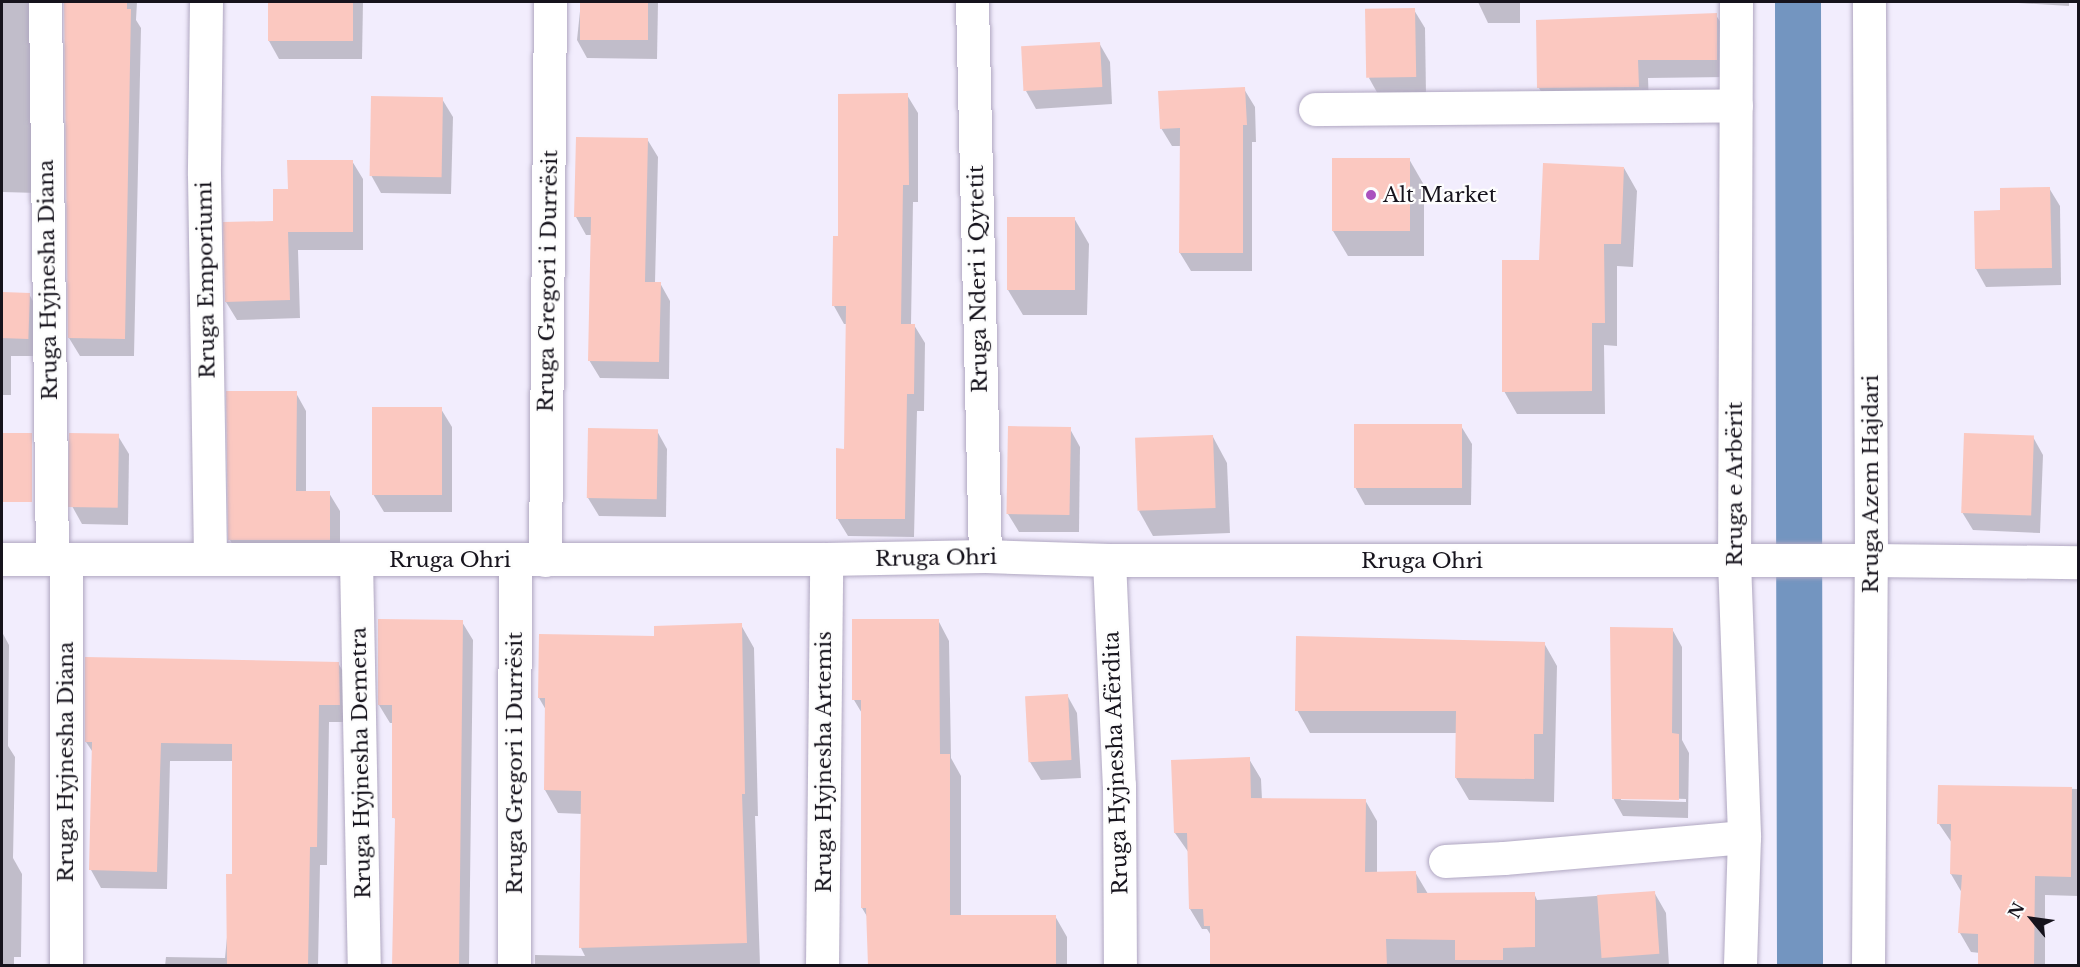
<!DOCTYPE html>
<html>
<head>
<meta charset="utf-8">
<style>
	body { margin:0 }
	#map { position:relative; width:2080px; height:967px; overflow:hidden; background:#f2edfd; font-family:"Libre Baskerville",serif }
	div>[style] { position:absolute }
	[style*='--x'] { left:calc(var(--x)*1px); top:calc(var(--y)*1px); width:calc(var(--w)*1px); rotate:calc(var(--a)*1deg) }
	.shadow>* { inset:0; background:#0003 }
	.canal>* { height:46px; margin:-23px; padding:0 23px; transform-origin:23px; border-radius:23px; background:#7395c0 }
	.building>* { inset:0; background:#fbc8c0; transform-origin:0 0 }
	.roads { filter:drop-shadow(0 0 2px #b0a7c1) drop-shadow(0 0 2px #b0a7c1) }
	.street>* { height:33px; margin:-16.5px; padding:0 16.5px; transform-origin:16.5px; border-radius:16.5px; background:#fff }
	.secondary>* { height:33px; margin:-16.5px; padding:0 16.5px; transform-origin:16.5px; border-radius:16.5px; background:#fff }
	.dots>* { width:16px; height:16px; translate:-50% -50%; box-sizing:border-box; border:3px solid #fdfdfd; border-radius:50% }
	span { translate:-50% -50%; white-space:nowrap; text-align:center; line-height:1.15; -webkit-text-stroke:4.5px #fdfdfd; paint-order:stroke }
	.poi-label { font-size:21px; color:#16131c }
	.left { translate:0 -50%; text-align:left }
	.street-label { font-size:21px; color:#16131c }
	.frame { position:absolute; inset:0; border:3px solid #16131c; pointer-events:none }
	.north { position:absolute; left:2002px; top:889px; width:60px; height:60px; -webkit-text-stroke:4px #fdfdfd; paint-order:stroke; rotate:299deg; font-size:16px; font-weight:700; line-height:24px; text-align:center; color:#16131c }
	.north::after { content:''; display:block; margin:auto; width:21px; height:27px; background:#16131c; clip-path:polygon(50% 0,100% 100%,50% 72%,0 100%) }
</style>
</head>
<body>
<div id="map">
	<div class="shadow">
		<div style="clip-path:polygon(2px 2px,52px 2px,38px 193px,2px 192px)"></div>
		<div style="clip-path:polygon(60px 2px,137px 2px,136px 20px,141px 28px,134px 356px,80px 356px,69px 338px,65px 3px)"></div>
		<div style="clip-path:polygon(270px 2px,363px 2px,362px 59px,279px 59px,269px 41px)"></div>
		<div style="clip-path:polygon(581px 2px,658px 2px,657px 59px,587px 58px,577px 40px)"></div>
		<div style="clip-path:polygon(1478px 2px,1520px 2px,1520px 23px,1488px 23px)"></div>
		<div style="clip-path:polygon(2002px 2px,2069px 2px,2069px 6px)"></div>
		<div style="clip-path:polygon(1414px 10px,1425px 28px,1426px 95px,1379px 96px,1369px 78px)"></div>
		<div style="clip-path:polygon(1716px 15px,1727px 33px,1727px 77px,1648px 78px,1649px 105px,1549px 106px,1539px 88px)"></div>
		<div style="clip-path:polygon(1099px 43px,1110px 62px,1112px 104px,1036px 109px,1026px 91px)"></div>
		<div style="clip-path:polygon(1244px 89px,1255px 107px,1256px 142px,1252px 142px,1252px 271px,1191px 271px,1180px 253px,1181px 146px,1172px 146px,1161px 128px)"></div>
		<div style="clip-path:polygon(907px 95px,918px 113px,918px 202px,913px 202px,911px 325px,914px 325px,925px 343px,924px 411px,917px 411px,914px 537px,848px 536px,837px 518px,845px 450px,847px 324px,844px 324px,834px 306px,840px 238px)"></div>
		<div style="clip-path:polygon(442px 99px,453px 117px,451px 194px,381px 193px,371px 175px)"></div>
		<div style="clip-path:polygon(647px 139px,658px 157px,655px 283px,660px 283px,670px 301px,669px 379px,600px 378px,589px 360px,592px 235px,586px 235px,576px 217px)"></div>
		<div style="clip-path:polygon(1409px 159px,1424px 185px,1424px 256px,1348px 256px,1333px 231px)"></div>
		<div style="clip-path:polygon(352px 161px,363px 179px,363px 250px,298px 250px,300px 318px,237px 320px,226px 302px,275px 222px,289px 191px)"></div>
		<div style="clip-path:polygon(1624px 168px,1637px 191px,1633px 267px,1617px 266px,1617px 346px,1604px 345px,1605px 414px,1517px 414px,1504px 391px)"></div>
		<div style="clip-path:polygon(2049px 188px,2060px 206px,2061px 285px,1986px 287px,1976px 269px,2001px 212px)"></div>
		<div style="clip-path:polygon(1074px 218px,1089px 244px,1087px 315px,1023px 315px,1008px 290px)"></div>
		<div style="clip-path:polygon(2px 294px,29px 294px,39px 312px,40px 356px,11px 356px,11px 395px,2px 395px)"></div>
		<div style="clip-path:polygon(296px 393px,306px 411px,306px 493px,329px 493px,340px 511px,340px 558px,240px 558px,230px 540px)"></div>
		<div style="clip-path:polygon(441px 409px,452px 427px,452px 512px,384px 512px,373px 494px)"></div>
		<div style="clip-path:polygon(1461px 426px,1472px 444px,1471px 505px,1365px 505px,1355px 487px)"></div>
		<div style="clip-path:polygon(1070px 429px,1080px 447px,1079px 532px,1019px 532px,1008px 514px)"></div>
		<div style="clip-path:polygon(657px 431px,667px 449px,666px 517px,599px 516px,588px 498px)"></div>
		<div style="clip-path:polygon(118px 436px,129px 454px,128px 525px,82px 524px,72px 506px)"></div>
		<div style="clip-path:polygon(1213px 437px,1227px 463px,1230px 533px,1153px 536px,1139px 511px)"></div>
		<div style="clip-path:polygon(2033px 437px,2043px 455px,2040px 533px,1973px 530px,1962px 512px)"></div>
		<div style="clip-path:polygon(938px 620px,949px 641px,951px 758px,961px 776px,961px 917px,1055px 916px,1067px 937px,1067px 966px,869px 966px,868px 918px,862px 908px,863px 715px,854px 700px)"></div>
		<div style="clip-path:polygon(462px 622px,473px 640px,469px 966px,393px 966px,397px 823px,394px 817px,394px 723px,390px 723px,379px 705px)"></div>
		<div style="clip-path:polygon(741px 625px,754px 648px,758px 816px,755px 816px,760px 965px,535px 966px,535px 955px,585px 956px,581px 948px,583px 814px,558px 813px,545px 790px,546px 710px,539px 698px,656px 638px)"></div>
		<div style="clip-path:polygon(evenodd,1672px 629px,1682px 647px,1682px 740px,1689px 753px,1688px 818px,1623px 816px,1613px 798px,1672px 629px,1621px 797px,1686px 799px,1686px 802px,1621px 800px,1621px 797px)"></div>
		<div style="clip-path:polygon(2px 632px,9px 645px,8px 746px,15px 757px,13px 858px,22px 874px,21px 957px,14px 957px,14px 966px,2px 966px)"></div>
		<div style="clip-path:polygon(1297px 638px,1544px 643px,1557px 666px,1554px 802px,1469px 800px,1456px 778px,1457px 733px,1310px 733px,1297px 710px)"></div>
		<div style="clip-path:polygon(338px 663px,349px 681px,350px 722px,329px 722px,327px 865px,320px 865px,318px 966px,165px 966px,166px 957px,225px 958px,233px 875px,234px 761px,170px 761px,167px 889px,101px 888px,91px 870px,94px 754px,86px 742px)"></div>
		<div style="clip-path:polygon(1067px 695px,1077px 713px,1081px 778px,1041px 780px,1030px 762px)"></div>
		<div style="clip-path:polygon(1249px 759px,1261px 779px,1262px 800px,1365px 800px,1377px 821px,1377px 873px,1415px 872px,1428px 894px,1534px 893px,1537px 900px,1654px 892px,1666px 913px,1669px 966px,1212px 966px,1212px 937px,1207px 929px,1202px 929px,1190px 909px,1189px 853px,1175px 833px)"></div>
		<div style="clip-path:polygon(1940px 786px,2078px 789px,2078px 896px,2045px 895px,2045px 966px,1980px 966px,1980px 953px,1971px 952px,1960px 933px,1962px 893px,1951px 874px,1952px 843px,1939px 824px)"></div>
	</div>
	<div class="canal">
		<div style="--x:1798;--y:2;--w:964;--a:89.88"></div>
	</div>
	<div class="building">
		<div style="clip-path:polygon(64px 2px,127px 2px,127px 9px,131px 9px,125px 339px,68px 338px)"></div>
		<div style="left:268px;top:2px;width:85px;height:39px"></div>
		<div style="left:580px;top:2px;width:68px;height:38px"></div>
		<div style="left:1415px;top:8px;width:69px;height:50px;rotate:89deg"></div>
		<div style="clip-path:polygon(1717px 13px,1717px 60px,1638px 60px,1639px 87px,1537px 88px,1536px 20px)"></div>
		<div style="left:1100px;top:42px;width:45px;height:79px;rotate:87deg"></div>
		<div style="clip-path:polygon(1245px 87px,1247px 125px,1243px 125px,1243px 253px,1179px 253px,1180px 128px,1160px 129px,1158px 91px)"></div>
		<div style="clip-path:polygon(908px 93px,909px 185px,903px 185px,901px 324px,915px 324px,914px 394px,907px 394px,905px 519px,836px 519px,836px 448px,844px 449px,846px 306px,832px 306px,833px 236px,838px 236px,838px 94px)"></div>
		<div style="left:371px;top:96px;width:72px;height:80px;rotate:1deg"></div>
		<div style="clip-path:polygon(576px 137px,648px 138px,645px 282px,661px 282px,659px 362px,588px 361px,591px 217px,574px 217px)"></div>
		<div style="left:1332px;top:158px;width:78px;height:73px"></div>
		<div style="clip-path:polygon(287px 160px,353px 160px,353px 232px,288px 232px,290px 300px,225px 302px,223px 222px,273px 221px,273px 189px,288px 189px)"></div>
		<div style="clip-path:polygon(1543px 163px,1624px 167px,1621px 244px,1604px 244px,1605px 323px,1592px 323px,1592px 391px,1502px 392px,1502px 260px,1539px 260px)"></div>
		<div style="clip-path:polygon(2050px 187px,2052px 268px,1975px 269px,1974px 211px,2000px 210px,2000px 188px)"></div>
		<div style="left:1007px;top:217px;width:68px;height:73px"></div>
		<div style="left:2px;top:292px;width:28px;height:46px;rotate:2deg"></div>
		<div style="clip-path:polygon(226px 391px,297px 391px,296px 491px,330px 491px,330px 540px,228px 540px)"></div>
		<div style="left:372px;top:407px;width:70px;height:88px"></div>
		<div style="left:1354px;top:424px;width:108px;height:64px"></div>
		<div style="left:1008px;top:426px;width:63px;height:88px;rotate:1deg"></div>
		<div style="left:588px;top:428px;width:70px;height:70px;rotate:1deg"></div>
		<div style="left:2px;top:433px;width:30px;height:69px"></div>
		<div style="left:69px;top:433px;width:50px;height:74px;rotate:1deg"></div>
		<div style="left:1964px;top:433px;width:70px;height:80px;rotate:2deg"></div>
		<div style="left:1213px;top:435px;width:73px;height:78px;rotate:88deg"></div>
		<div style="clip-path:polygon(378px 619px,463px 620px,459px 966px,392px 966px,395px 818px,392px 818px,392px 705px,378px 705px)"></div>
		<div style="clip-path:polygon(852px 619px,939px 619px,940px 754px,950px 754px,950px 915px,1056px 915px,1056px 966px,868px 966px,866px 908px,861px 908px,861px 700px,852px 700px)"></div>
		<div style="clip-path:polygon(742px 623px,745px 794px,742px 794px,747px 943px,579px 948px,581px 791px,544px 790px,545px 698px,538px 698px,539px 634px,654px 636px,654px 626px)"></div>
		<div style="clip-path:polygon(1610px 627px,1673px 628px,1672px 733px,1679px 734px,1679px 800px,1612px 799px)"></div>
		<div style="clip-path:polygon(1296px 636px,1545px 642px,1543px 734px,1534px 734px,1534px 779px,1455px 778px,1456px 711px,1295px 711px)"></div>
		<div style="clip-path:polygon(85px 657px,339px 662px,340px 705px,319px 705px,317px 847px,310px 847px,308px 966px,227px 966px,226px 874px,232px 874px,232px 744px,161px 743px,157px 872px,89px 870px,92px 742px,85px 742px)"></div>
		<div style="left:1068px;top:694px;width:66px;height:43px;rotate:87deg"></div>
		<div style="clip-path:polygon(1250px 757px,1251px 798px,1366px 799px,1365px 872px,1416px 871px,1417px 893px,1535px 892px,1535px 947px,1503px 948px,1503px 960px,1455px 960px,1455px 940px,1386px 939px,1387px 966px,1210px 966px,1210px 926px,1204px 926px,1203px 909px,1189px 909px,1187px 833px,1174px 833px,1171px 760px)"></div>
		<div style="clip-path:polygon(1938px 785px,2072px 787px,2071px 877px,2035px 876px,2034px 966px,1978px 966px,1978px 934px,1958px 933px,1962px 875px,1950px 874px,1951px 824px,1937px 824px)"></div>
		<div style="left:1655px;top:891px;width:63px;height:58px;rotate:86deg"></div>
	</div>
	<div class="roads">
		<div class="street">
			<div style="--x:45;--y:2;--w:556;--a:89.28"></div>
			<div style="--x:206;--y:2;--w:173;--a:90.7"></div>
			<div style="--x:204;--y:175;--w:384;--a:89.1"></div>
			<div style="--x:972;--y:2;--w:554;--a:88.66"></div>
			<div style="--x:1736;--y:2;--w:559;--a:90.2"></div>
			<div style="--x:1734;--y:561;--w:276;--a:87.9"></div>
			<div style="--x:1744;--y:837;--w:129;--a:91.8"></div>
			<div style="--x:1315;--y:109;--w:421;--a:-0.5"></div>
			<div style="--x:2;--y:559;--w:824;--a:0"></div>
			<div style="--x:826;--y:559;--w:159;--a:-1.1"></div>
			<div style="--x:985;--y:556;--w:124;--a:1.8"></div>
			<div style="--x:1109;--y:560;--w:762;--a:0"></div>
			<div style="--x:66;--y:559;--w:407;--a:90"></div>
			<div style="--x:356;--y:560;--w:406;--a:88.9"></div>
			<div style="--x:545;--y:560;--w:558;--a:-89.49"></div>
			<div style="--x:1109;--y:560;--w:225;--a:87.5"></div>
			<div style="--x:1119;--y:785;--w:181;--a:89.7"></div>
			<div style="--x:1445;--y:861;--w:59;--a:-2.9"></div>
			<div style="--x:1504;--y:858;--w:241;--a:-5"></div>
			<div style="--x:514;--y:966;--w:406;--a:-89.9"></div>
			<div style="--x:822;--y:966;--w:407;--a:-89.4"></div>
		</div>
		<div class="secondary">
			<div style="--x:1871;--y:560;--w:207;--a:0.6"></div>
			<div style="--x:1868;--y:966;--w:406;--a:-89.6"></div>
			<div style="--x:1871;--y:560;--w:558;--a:-90.21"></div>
		</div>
	</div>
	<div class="dots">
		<div style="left:1371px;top:195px;background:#aa51be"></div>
	</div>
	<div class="poi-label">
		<span class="left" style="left:1383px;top:195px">Alt Market</span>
	</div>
	<div class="street-label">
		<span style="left:978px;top:279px;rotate:-91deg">Rruga Nderi i Qytetit</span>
		<span style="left:48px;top:280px;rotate:-91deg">Rruga Hyjnesha Diana</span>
		<span style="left:206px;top:280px;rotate:-91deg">Rruga Emporiumi</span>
		<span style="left:548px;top:281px;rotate:-89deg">Rruga Gregori i Durrësit</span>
		<span style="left:1735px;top:484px;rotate:-90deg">Rruga e Arbërit</span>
		<span style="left:1871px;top:484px;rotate:-90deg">Rruga Azem Hajdari</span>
		<span style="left:936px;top:558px;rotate:-1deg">Rruga Ohri</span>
		<span style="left:450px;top:560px">Rruga Ohri</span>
		<span style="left:1422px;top:561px">Rruga Ohri</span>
		<span style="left:66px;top:762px;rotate:-90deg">Rruga Hyjnesha Diana</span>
		<span style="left:824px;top:762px;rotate:-90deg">Rruga Hyjnesha Artemis</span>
		<span style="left:361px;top:763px;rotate:-91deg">Rruga Hyjnesha Demetra</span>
		<span style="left:515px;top:763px;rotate:-90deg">Rruga Gregori i Durrësit</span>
		<span style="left:1116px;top:763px;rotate:-92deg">Rruga Hyjnesha Afërdita</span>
	</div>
	<div class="frame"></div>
	<div class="north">N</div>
</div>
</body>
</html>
